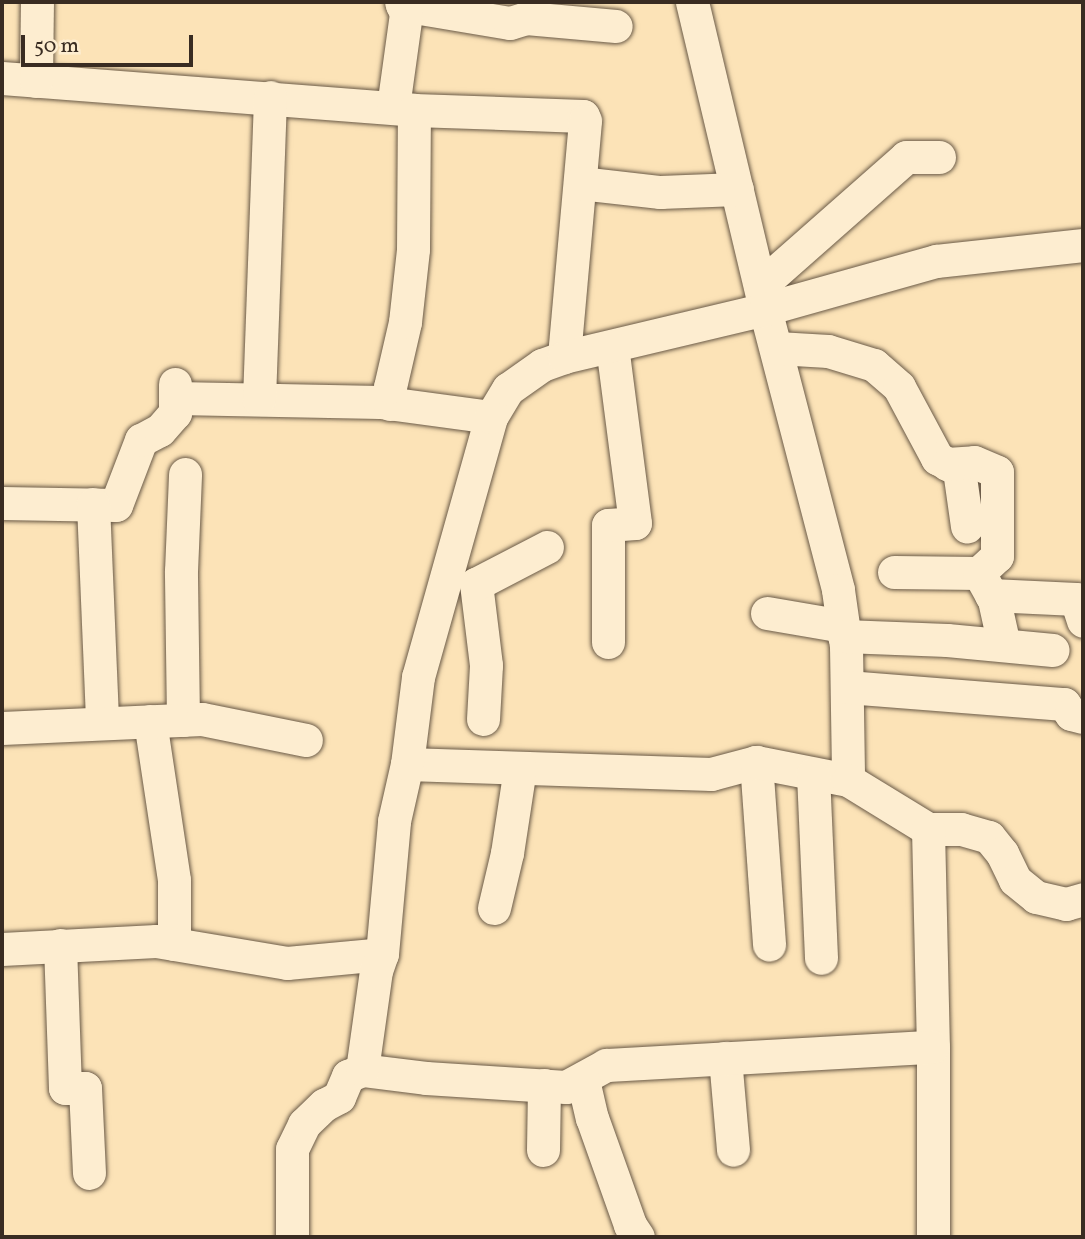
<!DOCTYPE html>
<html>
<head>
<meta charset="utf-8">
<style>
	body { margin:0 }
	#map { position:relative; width:1085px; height:1239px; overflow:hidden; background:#fce3b7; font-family:Vollkorn,serif }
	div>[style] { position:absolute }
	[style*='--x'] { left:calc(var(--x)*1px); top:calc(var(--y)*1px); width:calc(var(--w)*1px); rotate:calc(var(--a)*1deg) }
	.roads { filter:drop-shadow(0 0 2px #6a5a47) drop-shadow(0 0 2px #6a5a47) }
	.minor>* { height:33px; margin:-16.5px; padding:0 16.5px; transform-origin:16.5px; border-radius:16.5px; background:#fdedd0 }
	span { translate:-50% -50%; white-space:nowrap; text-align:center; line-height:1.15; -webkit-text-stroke:5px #fdedd0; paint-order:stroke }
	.frame { position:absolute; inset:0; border:4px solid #392c22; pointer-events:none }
	.scale { position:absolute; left:21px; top:35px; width:172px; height:32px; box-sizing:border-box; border:4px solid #392c22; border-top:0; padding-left:9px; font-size:21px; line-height:24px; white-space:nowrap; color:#392c22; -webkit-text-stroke:5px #fdedd0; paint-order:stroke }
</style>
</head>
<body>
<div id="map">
	<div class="roads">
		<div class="minor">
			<div style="--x:692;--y:2;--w:316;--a:76.6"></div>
			<div style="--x:765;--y:309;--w:290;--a:75.4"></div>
			<div style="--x:838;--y:590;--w:57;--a:81.9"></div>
			<div style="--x:846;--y:646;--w:134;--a:89.1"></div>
			<div style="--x:402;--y:5;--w:109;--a:9.5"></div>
			<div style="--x:510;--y:23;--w:17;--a:-17"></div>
			<div style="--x:526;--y:18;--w:90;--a:5.1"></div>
			<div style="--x:2;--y:78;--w:413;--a:4.4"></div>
			<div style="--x:414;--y:110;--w:169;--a:2"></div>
			<div style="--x:583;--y:116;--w:5;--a:68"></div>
			<div style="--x:585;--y:121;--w:237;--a:95.1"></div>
			<div style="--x:36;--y:81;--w:79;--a:-89.3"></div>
			<div style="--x:393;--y:107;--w:95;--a:-82.1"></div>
			<div style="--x:406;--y:13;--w:12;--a:-114"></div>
			<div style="--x:580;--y:183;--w:81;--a:6.4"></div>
			<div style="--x:660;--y:192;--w:77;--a:-2.2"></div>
			<div style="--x:761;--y:285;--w:193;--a:-41.4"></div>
			<div style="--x:906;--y:157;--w:33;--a:0"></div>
			<div style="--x:777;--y:348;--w:51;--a:3.4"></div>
			<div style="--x:828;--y:351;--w:48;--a:16.9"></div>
			<div style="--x:874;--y:365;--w:33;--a:41"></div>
			<div style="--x:899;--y:387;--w:81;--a:61.8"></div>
			<div style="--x:937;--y:458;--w:25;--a:29"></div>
			<div style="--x:959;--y:470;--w:57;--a:81.9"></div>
			<div style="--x:176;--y:398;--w:204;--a:1.1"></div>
			<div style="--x:380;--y:402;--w:112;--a:7.7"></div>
			<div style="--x:259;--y:399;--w:302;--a:-87.9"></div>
			<div style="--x:390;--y:404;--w:17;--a:-90"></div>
			<div style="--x:390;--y:387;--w:67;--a:-77"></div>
			<div style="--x:405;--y:322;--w:73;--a:-83.7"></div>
			<div style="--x:413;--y:249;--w:139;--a:-89.6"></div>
			<div style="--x:947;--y:464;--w:27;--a:-4"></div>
			<div style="--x:974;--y:462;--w:25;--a:23"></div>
			<div style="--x:997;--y:472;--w:84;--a:90"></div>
			<div style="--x:997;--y:556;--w:25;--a:137"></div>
			<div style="--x:2;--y:503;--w:114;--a:1"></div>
			<div style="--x:116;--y:505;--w:70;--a:-69"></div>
			<div style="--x:141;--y:440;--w:21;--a:-28"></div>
			<div style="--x:160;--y:430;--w:23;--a:-49"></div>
			<div style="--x:175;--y:413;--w:29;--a:-90"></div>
			<div style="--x:93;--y:504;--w:219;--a:87.6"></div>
			<div style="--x:894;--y:572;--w:85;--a:0.7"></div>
			<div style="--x:979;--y:573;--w:31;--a:61"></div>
			<div style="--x:994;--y:600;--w:46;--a:77.5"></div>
			<div style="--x:991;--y:595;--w:85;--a:2.7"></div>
			<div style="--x:1076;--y:599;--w:23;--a:72"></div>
			<div style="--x:767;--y:613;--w:77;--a:9.7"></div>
			<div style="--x:844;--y:636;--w:103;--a:2.2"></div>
			<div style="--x:947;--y:640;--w:106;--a:5.4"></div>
			<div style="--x:608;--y:642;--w:117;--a:-90"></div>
			<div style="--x:608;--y:525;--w:27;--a:-4"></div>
			<div style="--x:635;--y:523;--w:178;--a:-97.4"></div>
			<div style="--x:847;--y:687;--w:218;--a:4.5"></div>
			<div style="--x:1064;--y:704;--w:12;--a:55"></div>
			<div style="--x:1071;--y:714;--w:12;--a:14"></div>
			<div style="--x:483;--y:719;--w:54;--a:-86.8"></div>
			<div style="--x:486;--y:665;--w:82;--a:-97"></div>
			<div style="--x:476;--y:584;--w:80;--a:-27.5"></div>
			<div style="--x:183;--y:720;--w:149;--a:-90.8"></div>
			<div style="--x:181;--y:571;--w:97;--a:-87.6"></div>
			<div style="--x:150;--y:721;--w:161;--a:81.4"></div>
			<div style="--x:174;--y:880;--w:64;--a:90"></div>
			<div style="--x:2;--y:728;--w:200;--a:-2.6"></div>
			<div style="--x:202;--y:719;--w:106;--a:11.4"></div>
			<div style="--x:756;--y:762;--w:183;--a:85.9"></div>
			<div style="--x:407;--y:764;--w:304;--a:1.9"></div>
			<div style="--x:711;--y:774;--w:47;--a:-14.9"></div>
			<div style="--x:756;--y:762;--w:94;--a:11.1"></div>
			<div style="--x:848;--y:780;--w:94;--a:31.5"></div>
			<div style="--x:928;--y:829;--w:33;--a:0"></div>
			<div style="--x:961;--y:829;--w:29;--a:16"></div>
			<div style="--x:989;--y:837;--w:21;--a:51"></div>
			<div style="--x:1002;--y:853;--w:30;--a:64"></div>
			<div style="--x:1015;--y:880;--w:27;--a:39"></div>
			<div style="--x:1036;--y:897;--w:31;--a:13"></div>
			<div style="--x:1066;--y:904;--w:18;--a:-16"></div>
			<div style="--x:813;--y:774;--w:184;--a:87.5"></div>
			<div style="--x:928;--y:829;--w:218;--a:88.7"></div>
			<div style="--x:933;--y:1047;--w:190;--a:90"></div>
			<div style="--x:494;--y:908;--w:57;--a:-76.7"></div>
			<div style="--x:507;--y:853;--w:86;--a:-81.3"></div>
			<div style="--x:60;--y:945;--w:143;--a:88"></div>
			<div style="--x:65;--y:1088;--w:20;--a:0"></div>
			<div style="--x:85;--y:1088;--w:85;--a:87.3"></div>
			<div style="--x:2;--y:949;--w:154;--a:-3"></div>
			<div style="--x:156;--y:941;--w:133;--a:9.5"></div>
			<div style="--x:287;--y:963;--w:95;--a:-5.4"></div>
			<div style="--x:725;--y:1058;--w:92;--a:85"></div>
			<div style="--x:362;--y:1070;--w:64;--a:7.1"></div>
			<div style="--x:426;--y:1078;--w:140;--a:3.7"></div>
			<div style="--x:566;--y:1087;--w:46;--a:-28.8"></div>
			<div style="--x:606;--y:1065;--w:327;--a:-3.2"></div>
			<div style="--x:583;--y:1080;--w:39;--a:77"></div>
			<div style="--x:592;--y:1118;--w:114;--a:70.4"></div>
			<div style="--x:630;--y:1225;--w:14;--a:56"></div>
			<div style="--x:543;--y:1150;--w:65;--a:-89.1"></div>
			<div style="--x:292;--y:1237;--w:88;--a:-90"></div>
			<div style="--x:292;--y:1149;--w:28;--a:-64"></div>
			<div style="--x:304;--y:1124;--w:28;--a:-44"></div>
			<div style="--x:324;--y:1105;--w:17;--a:-28"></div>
			<div style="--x:339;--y:1097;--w:23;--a:-67"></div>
			<div style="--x:348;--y:1076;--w:15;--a:-23"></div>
			<div style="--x:362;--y:1070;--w:100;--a:-82"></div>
			<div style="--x:376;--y:971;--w:18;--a:-71"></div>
			<div style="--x:382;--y:954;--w:134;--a:-84.8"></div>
			<div style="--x:394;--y:821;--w:58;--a:-77.2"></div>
			<div style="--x:407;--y:764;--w:88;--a:-82.8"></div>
			<div style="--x:418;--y:677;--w:270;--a:-74.3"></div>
			<div style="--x:491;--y:417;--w:33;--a:-59"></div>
			<div style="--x:508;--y:389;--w:42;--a:-35.2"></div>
			<div style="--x:542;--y:365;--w:23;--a:-20"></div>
			<div style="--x:564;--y:357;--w:207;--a:-13.4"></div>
			<div style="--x:765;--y:309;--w:178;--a:-15.7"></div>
			<div style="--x:936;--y:261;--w:148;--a:-6.2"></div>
		</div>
	</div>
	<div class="frame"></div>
	<div class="scale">50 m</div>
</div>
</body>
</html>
